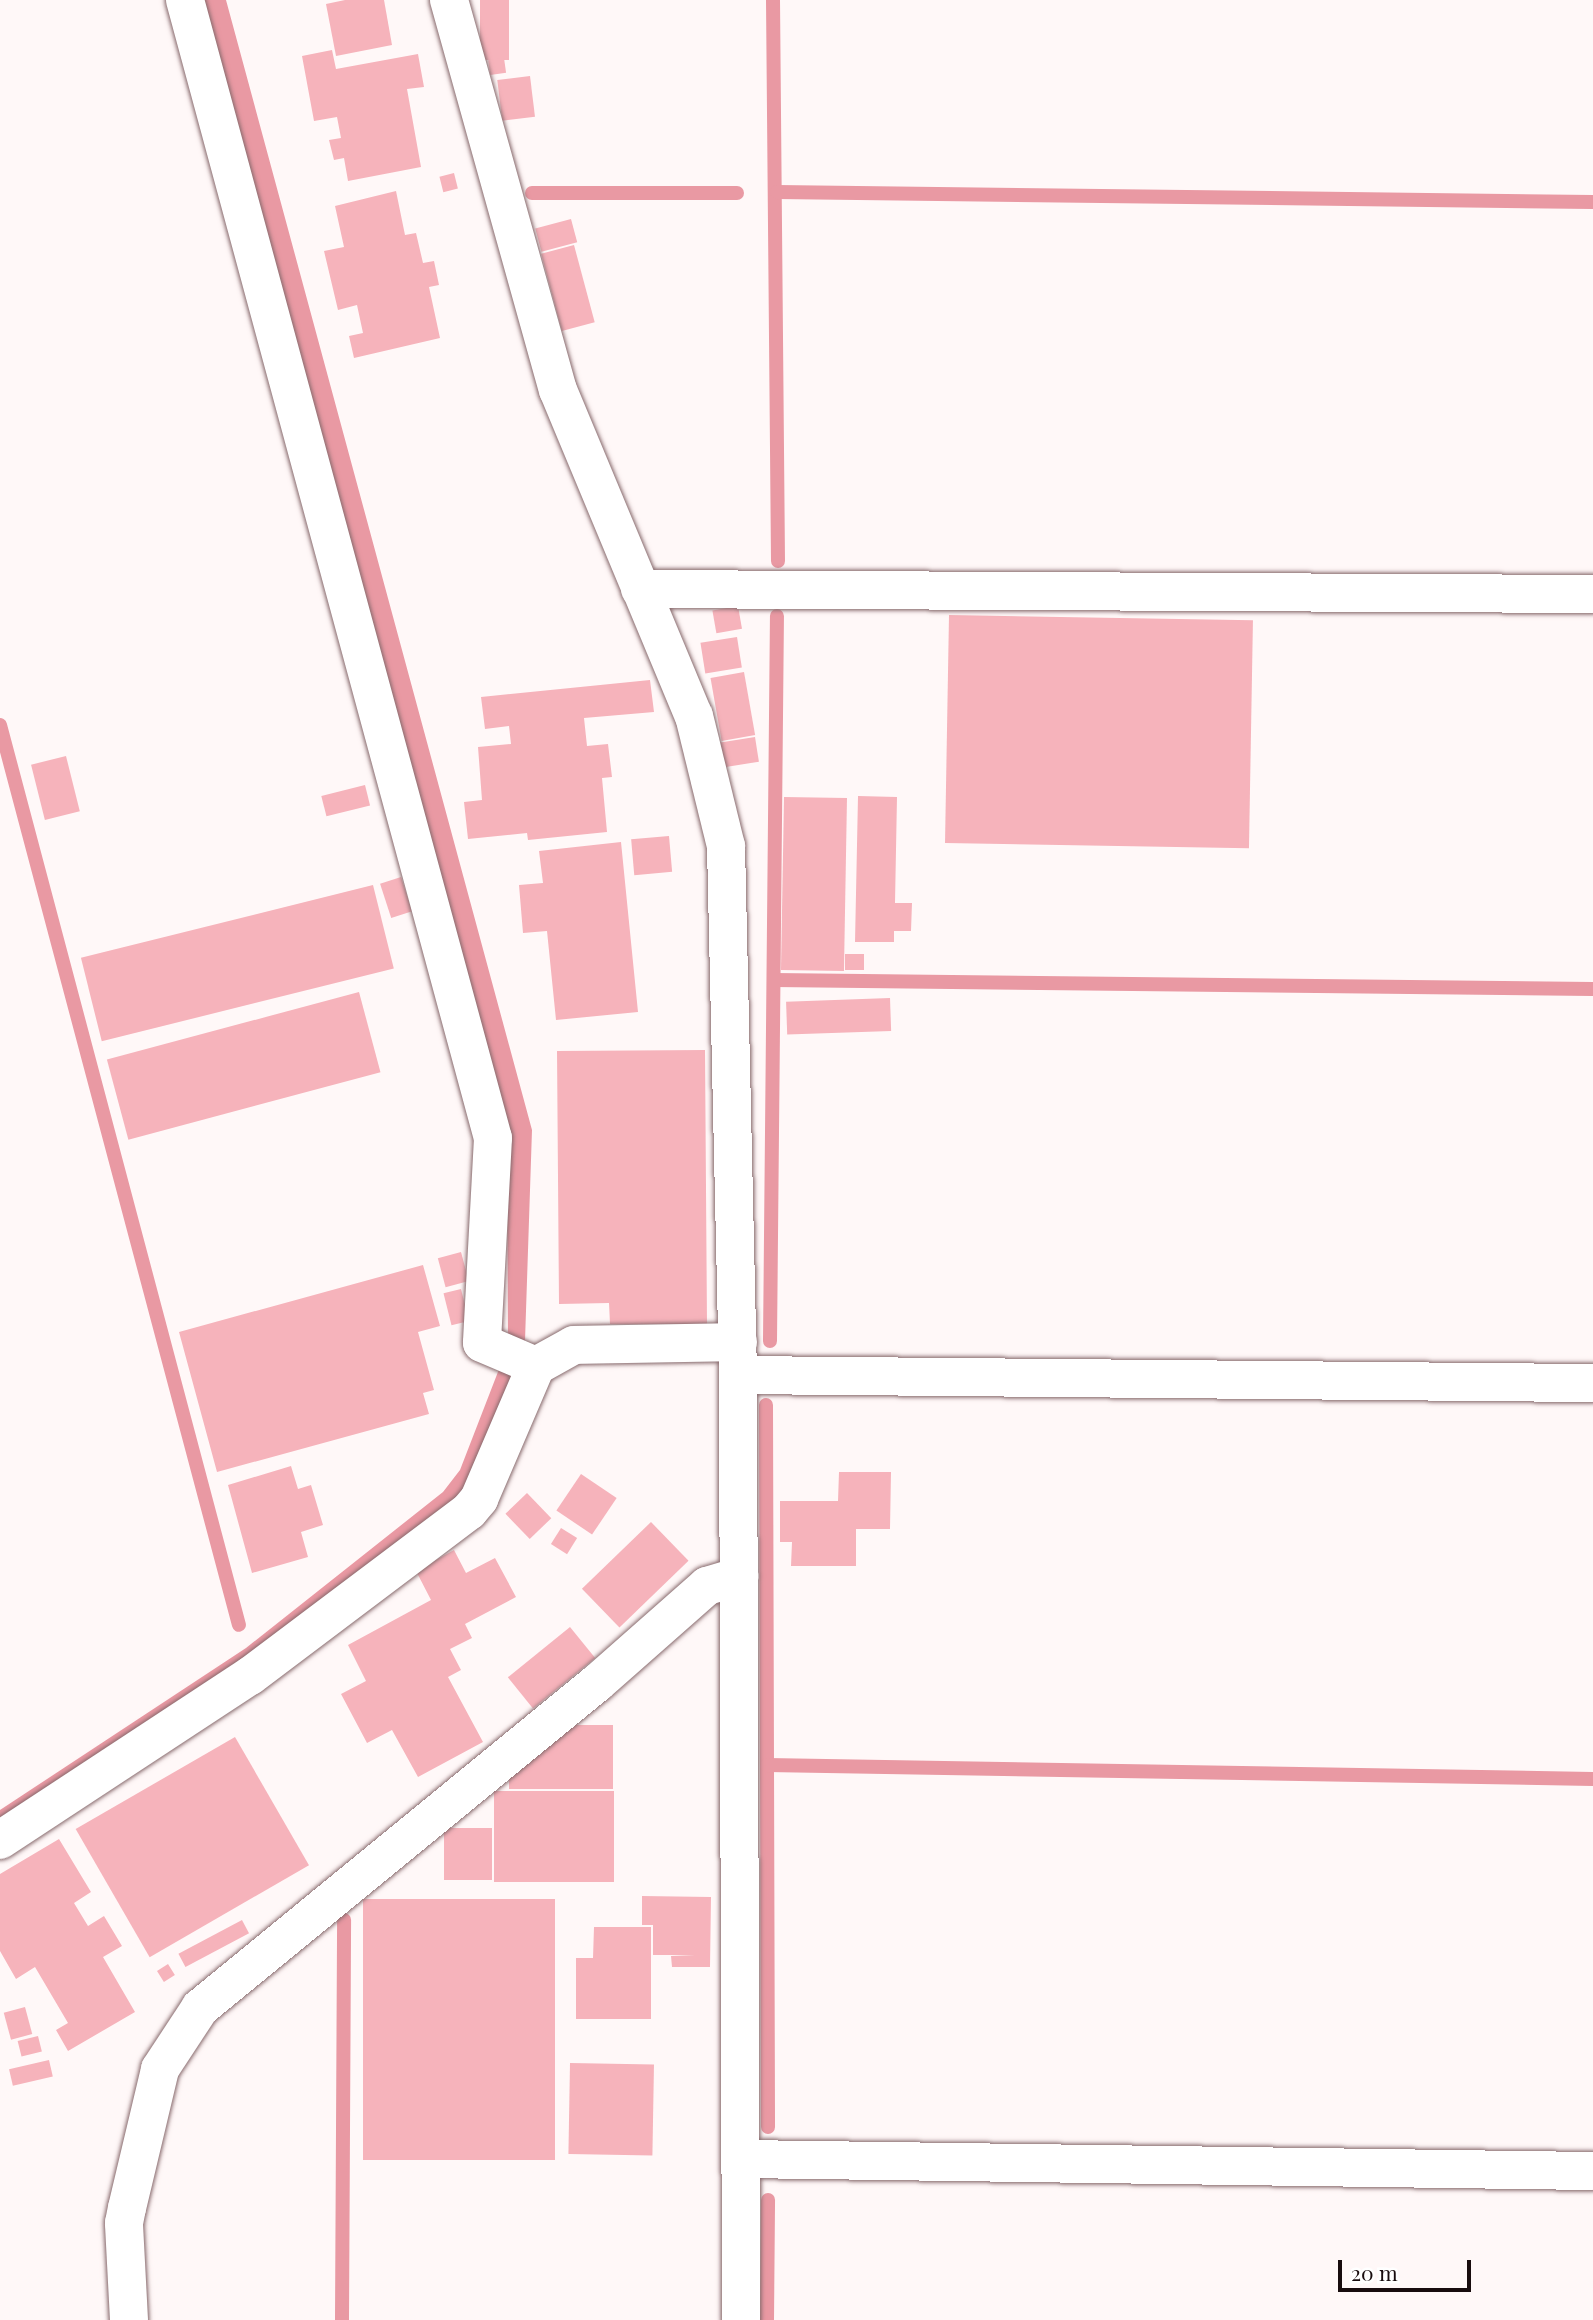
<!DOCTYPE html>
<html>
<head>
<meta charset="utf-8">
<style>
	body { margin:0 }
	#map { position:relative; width:1593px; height:2320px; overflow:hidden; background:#fff8f8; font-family:"Playfair Display",serif }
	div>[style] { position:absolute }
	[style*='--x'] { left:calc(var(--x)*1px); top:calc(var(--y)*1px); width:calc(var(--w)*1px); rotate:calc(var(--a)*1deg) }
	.water>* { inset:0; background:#e999a3 }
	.stream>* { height:14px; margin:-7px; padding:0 7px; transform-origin:7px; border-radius:7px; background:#e999a3 }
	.building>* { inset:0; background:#f6b3bb; transform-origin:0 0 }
	.roads { filter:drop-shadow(0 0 2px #886a6d) drop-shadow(0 0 2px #886a6d) }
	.minor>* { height:38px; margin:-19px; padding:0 19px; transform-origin:19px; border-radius:19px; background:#fff }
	span { translate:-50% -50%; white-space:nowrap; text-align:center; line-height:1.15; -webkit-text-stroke:5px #fff; paint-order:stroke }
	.scale { position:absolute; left:1338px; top:2260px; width:133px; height:32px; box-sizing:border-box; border:4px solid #180c0e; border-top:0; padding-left:9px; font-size:21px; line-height:24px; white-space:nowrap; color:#180c0e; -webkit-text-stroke:5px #fff; paint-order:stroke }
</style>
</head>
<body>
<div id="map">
	<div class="water">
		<div style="clip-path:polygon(201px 0,226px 0,532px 1130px,525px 1341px,468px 1491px,244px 1668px,0 1827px,0 1810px,246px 1648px,443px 1492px,460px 1470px,508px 1346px,507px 1131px)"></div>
	</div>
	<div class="stream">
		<div style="--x:773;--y:0;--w:561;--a:89.49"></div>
		<div style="--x:777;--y:192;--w:816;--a:0.7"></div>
		<div style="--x:532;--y:193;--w:205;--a:0"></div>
		<div style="--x:0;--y:725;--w:931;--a:75.13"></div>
		<div style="--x:774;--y:980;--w:819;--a:0.63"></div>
		<div style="--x:770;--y:1341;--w:725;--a:-89.45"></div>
		<div style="--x:766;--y:1405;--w:722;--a:89.84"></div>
		<div style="--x:767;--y:1765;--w:826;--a:0.97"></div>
		<div style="--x:342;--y:2320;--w:400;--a:-89.7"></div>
		<div style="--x:767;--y:2320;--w:120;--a:-89.5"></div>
	</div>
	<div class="building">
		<div style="clip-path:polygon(345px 0,384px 0,392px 45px,336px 56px,326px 4px)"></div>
		<div style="left:480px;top:0;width:29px;height:60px"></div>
		<div style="clip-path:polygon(332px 50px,336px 69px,418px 54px,424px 87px,407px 89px,421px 167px,348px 181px,344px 158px,334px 160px,329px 140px,341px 138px,337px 117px,314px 121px,302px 56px)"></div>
		<div style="left:504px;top:58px;width:15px;height:16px;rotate:82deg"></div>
		<div style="left:530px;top:76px;width:41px;height:33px;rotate:83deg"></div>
		<div style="left:454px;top:173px;width:16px;height:15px;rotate:76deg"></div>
		<div style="clip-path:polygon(396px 191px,405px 235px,416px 233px,423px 263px,434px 261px,439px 285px,429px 287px,440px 338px,354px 358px,349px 336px,363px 333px,357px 305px,338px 310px,324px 251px,344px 247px,335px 206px)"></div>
		<div style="left:571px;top:219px;width:24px;height:37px;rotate:75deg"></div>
		<div style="left:574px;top:245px;width:80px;height:34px;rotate:75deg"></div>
		<div style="left:738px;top:606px;width:23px;height:26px;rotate:80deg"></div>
		<div style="left:949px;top:615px;width:304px;height:228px;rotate:1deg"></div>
		<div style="left:737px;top:637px;width:31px;height:37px;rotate:81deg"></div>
		<div style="left:744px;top:672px;width:64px;height:34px;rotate:80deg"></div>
		<div style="clip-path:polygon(650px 680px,654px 712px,584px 718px,587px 746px,608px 744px,612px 777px,602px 778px,607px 832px,528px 840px,527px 833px,468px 839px,464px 802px,482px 800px,478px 747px,511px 744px,509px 726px,485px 729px,481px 697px)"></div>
		<div style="left:755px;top:737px;width:25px;height:35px;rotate:81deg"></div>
		<div style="left:66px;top:756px;width:57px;height:36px;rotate:76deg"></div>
		<div style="left:365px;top:785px;width:21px;height:45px;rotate:76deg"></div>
		<div style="clip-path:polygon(858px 796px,897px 797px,895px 903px,912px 903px,911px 931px,894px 931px,894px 942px,855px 942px)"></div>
		<div style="left:784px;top:797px;width:63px;height:173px;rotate:1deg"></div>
		<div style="left:669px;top:836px;width:36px;height:38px;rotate:85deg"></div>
		<div style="clip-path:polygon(621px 842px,638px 1012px,556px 1020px,547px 931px,523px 933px,519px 885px,543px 883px,539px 851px)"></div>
		<div style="left:401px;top:877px;width:36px;height:22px;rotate:72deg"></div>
		<div style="left:373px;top:885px;width:86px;height:301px;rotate:76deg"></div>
		<div style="left:845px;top:954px;width:19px;height:16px"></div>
		<div style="left:359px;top:992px;width:83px;height:261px;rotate:75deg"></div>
		<div style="left:890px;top:998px;width:33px;height:104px;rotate:88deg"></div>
		<div style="clip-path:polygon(705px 1050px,707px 1324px,610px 1324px,609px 1303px,559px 1304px,557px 1051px)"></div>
		<div style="left:461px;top:1252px;width:30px;height:24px;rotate:75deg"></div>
		<div style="clip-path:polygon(423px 1265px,440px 1326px,418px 1332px,434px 1390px,423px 1393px,429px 1414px,217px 1472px,179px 1332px)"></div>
		<div style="left:461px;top:1289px;width:33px;height:18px;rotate:76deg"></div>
		<div style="clip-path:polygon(291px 1466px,298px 1489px,311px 1485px,323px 1525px,301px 1532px,308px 1557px,252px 1573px,228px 1485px)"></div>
		<div style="clip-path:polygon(839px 1472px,891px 1472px,890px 1529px,856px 1529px,856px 1566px,791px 1566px,792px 1542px,780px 1542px,780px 1501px,838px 1501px)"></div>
		<div style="left:581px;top:1474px;width:43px;height:44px;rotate:34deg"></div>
		<div style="left:527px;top:1493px;width:35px;height:30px;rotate:46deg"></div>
		<div style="left:651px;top:1522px;width:54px;height:96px;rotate:46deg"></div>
		<div style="left:561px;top:1528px;width:19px;height:19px;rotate:32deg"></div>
		<div style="clip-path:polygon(454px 1550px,466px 1573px,495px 1558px,516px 1597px,465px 1624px,472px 1638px,450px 1649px,461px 1670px,448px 1677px,483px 1742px,418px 1777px,392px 1730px,367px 1743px,341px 1694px,366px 1681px,348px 1645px,431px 1600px,416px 1571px)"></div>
		<div style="left:570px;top:1627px;width:40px;height:80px;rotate:51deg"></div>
		<div style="clip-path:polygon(563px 1725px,613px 1725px,613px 1789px,509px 1789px,509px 1775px)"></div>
		<div style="left:235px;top:1737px;width:148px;height:184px;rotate:60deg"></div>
		<div style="left:494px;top:1791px;width:120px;height:91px"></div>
		<div style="left:444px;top:1828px;width:48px;height:52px"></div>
		<div style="clip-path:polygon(59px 1839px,91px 1892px,74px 1903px,88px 1926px,104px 1916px,122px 1946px,103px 1957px,135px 2012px,68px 2051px,56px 2030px,68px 2023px,35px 1967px,16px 1979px,0 1951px,0 1874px)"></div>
		<div style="clip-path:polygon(642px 1896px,711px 1897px,710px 1967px,672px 1967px,671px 1956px,695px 1955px,653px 1955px,653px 1925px,642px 1925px)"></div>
		<div style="left:363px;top:1899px;width:192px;height:261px"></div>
		<div style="left:242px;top:1920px;width:15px;height:72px;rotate:62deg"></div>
		<div style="clip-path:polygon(594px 1927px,651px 1927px,651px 2019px,576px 2019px,576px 1958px,593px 1958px)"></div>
		<div style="left:168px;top:1964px;width:13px;height:13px;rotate:58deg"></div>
		<div style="left:25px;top:2007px;width:28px;height:22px;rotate:75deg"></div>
		<div style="left:38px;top:2036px;width:16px;height:21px;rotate:76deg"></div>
		<div style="left:49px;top:2060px;width:17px;height:41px;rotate:77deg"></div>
		<div style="left:570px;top:2063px;width:84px;height:91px;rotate:1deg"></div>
	</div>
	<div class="roads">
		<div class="minor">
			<div style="--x:185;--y:0;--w:1179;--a:74.86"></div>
			<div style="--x:493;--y:1138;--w:205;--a:93.1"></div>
			<div style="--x:482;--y:1343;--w:59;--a:23.1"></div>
			<div style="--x:449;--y:0;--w:405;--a:74.4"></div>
			<div style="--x:558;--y:390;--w:353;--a:67.4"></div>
			<div style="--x:694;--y:716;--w:134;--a:76.2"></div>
			<div style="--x:726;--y:846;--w:529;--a:88.7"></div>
			<div style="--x:738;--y:1375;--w:945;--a:89.82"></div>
			<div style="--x:640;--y:589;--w:953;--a:0.3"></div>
			<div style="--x:738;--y:1375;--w:855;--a:0.54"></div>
			<div style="--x:0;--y:1840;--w:299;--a:-33.3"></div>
			<div style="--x:250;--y:1676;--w:274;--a:-37"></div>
			<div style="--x:469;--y:1511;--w:16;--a:-50"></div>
			<div style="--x:479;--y:1499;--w:145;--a:-66.8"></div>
			<div style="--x:536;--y:1366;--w:43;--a:-28.9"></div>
			<div style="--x:574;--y:1345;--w:164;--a:-1"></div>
			<div style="--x:742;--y:2159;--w:851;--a:0.81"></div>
			<div style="--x:129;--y:2320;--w:97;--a:-93"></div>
			<div style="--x:124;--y:2223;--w:15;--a:-79"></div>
			<div style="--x:127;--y:2208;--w:143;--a:-76.6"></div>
			<div style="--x:160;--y:2069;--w:73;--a:-56.7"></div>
			<div style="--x:200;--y:2008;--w:513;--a:-39.31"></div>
			<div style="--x:597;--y:1683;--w:147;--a:-41.4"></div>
			<div style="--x:707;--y:1586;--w:34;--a:-17"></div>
		</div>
	</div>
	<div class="scale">20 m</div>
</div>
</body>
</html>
